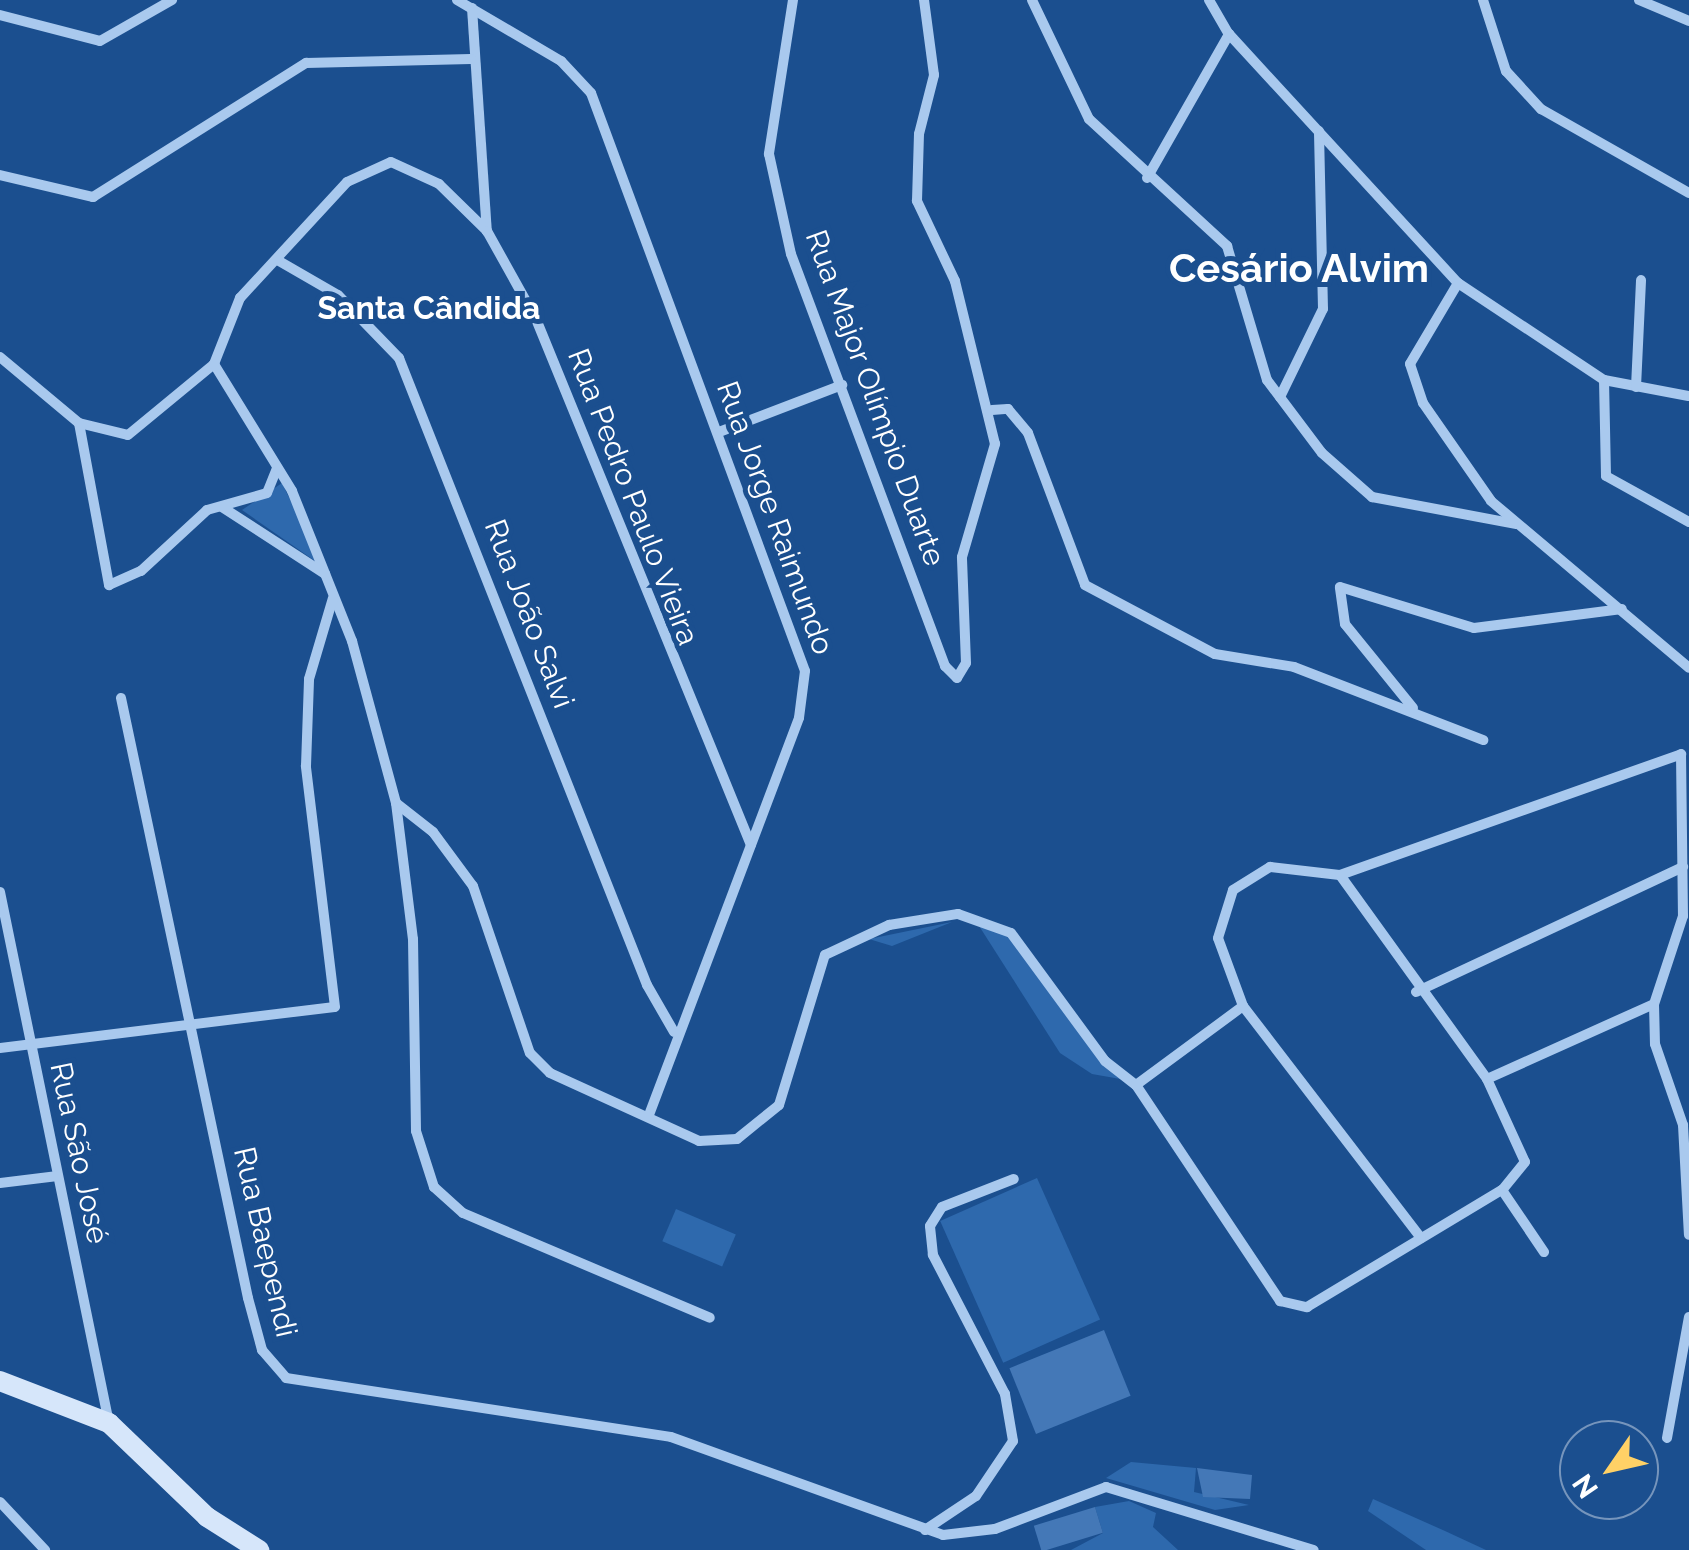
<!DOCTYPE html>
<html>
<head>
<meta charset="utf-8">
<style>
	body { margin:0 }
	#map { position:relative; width:1689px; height:1550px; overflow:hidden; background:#1b4f8f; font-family:Raleway,sans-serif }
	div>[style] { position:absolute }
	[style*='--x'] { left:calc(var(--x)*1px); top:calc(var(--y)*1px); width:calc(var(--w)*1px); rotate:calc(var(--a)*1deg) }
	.green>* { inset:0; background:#2e69ad; transform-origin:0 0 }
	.building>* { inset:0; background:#4478b7; transform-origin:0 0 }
	.minor>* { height:10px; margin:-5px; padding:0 5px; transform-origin:5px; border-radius:5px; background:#a9c9ee }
	.secondary>* { height:20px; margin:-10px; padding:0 10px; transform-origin:10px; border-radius:10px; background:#d6e6fa }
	span { translate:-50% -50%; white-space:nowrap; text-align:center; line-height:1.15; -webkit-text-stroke:10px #1b4f8f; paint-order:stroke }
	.street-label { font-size:30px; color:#fff }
	.neighbourhood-label { font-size:32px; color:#fff; font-weight:700 }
	.district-label { font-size:40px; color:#fff; font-weight:700 }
	.north { position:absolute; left:1559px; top:1420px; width:100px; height:100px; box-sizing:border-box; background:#1b4f8f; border:2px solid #7695bc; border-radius:50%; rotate:236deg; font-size:28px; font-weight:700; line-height:40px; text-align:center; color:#fff }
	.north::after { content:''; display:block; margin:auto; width:35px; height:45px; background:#ffd166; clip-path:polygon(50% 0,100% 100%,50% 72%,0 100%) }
</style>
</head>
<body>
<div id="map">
	<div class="green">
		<div style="clip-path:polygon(282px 483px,318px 557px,315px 561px,242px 510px)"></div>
		<div style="clip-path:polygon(974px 918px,1011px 933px,1126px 1080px,1092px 1074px,1060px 1053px)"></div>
		<div style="clip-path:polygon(952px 922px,892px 946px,869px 939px)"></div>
		<div style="left:1037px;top:1178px;width:155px;height:106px;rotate:66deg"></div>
		<div style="left:676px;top:1209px;width:65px;height:35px;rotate:23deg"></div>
		<div style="clip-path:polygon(1131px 1462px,1196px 1468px,1194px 1492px,1249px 1505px,1215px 1510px,1106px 1478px)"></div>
		<div style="clip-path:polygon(1373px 1499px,1445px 1531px,1486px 1550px,1426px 1550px,1368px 1511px)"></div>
		<div style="clip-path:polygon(1129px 1501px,1156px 1513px,1153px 1527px,1178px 1550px,1071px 1550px,1103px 1533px,1095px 1507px)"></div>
	</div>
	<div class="building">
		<div style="left:1104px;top:1330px;width:71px;height:102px;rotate:68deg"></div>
		<div style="clip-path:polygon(1197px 1468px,1252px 1475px,1250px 1499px,1203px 1497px)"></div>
		<div style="left:1095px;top:1507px;width:27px;height:64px;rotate:73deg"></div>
	</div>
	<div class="minor">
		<div style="--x:457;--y:0;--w:121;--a:30.4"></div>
		<div style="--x:561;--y:61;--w:44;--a:46.8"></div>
		<div style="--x:591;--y:93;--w:616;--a:69.68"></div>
		<div style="--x:805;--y:671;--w:47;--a:97.3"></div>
		<div style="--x:799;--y:718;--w:425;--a:110.7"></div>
		<div style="--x:793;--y:0;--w:156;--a:98.9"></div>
		<div style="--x:769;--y:154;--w:102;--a:77.6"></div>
		<div style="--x:791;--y:254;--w:440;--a:69.5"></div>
		<div style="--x:945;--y:666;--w:17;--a:45"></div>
		<div style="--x:957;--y:678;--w:17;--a:-59"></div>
		<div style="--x:966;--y:663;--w:106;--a:-92.2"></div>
		<div style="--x:962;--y:557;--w:118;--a:-73.7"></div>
		<div style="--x:995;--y:444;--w:168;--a:-103.8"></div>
		<div style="--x:955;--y:281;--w:89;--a:-115.4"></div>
		<div style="--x:917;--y:201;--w:67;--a:-88.3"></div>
		<div style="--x:919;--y:134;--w:61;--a:-75.7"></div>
		<div style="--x:934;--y:75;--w:76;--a:-97.6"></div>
		<div style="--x:1032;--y:0;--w:132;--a:64.4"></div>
		<div style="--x:1089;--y:119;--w:188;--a:42.6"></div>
		<div style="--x:1227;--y:246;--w:140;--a:73.4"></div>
		<div style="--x:1267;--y:380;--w:91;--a:53"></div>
		<div style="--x:1322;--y:453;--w:67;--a:41.3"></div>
		<div style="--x:1372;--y:497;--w:147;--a:10.6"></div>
		<div style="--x:1209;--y:0;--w:39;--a:60"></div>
		<div style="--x:1229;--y:34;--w:338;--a:47.4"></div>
		<div style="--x:1458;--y:283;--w:175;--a:33.6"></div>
		<div style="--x:1604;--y:380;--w:86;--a:10.7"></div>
		<div style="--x:1483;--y:0;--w:75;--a:72.1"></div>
		<div style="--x:1506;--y:71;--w:52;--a:47.4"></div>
		<div style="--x:1541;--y:109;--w:170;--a:29.6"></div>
		<div style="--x:1639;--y:0;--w:54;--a:22.8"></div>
		<div style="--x:472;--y:8;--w:224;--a:86.2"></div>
		<div style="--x:0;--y:15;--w:103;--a:14.6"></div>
		<div style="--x:100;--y:41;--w:83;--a:-29.7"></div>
		<div style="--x:0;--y:175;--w:96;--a:13.3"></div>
		<div style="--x:93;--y:197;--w:252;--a:-32.2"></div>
		<div style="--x:306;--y:63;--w:165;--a:-1.4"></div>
		<div style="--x:1147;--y:178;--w:166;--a:-60.3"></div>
		<div style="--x:279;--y:261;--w:68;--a:30"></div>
		<div style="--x:338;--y:295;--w:88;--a:45.9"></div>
		<div style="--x:399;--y:358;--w:674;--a:68.42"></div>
		<div style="--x:647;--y:985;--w:54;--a:60.1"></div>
		<div style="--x:1458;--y:283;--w:94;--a:120.7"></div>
		<div style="--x:1410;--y:364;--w:41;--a:71.6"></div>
		<div style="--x:1423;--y:403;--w:119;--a:55.2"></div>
		<div style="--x:1491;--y:501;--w:259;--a:40.1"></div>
		<div style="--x:0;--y:357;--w:103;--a:39.9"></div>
		<div style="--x:79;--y:423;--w:50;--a:13.8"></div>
		<div style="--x:128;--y:435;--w:112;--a:-39.5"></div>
		<div style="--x:214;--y:364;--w:71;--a:-68.5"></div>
		<div style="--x:240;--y:298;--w:158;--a:-47.3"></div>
		<div style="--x:347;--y:182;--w:48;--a:-24.4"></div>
		<div style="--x:391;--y:162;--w:53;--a:24.6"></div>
		<div style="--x:439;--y:184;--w:67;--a:44.4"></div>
		<div style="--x:487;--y:231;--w:101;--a:60.9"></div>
		<div style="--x:536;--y:319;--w:568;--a:67.77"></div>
		<div style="--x:214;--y:364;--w:149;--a:58.4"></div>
		<div style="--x:292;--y:491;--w:162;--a:68.2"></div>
		<div style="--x:352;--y:641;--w:168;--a:74.8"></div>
		<div style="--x:396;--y:803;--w:137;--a:82.9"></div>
		<div style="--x:413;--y:939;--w:192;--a:89.1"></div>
		<div style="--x:416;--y:1131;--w:59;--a:72.2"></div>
		<div style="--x:434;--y:1187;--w:39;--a:42"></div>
		<div style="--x:463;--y:1213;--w:268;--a:23"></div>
		<div style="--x:1604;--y:380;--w:96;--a:88.8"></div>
		<div style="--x:1606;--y:476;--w:95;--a:29"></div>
		<div style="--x:1636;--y:387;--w:107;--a:-87.3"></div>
		<div style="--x:1280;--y:397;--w:98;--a:-64"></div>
		<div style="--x:1323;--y:309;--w:178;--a:-91.3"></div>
		<div style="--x:992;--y:410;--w:16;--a:-4"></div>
		<div style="--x:1008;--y:409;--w:31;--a:50"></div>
		<div style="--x:1028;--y:433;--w:162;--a:69.4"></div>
		<div style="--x:1085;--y:585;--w:147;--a:28"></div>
		<div style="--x:1215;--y:654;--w:80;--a:9.3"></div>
		<div style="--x:1294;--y:667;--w:203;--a:21.1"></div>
		<div style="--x:79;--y:423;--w:165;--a:79.5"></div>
		<div style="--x:109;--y:585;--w:35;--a:-24"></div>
		<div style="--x:141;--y:571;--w:90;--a:-42.7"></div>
		<div style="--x:207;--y:510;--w:62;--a:-15.8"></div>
		<div style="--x:267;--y:493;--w:27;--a:-68"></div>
		<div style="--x:719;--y:432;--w:132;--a:-20.9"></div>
		<div style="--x:222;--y:507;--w:123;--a:33"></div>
		<div style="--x:121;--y:698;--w:613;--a:78.05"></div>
		<div style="--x:248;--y:1298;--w:54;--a:74.9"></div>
		<div style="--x:262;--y:1350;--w:37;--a:49"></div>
		<div style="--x:286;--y:1378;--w:389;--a:8.7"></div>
		<div style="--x:671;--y:1437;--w:289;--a:19.8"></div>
		<div style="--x:943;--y:1535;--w:52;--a:-6.6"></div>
		<div style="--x:995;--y:1529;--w:119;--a:-20.7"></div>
		<div style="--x:1106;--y:1487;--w:217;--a:16.9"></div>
		<div style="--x:1413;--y:708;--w:108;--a:-129"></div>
		<div style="--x:1345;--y:624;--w:37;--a:-98"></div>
		<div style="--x:1340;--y:587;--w:140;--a:17"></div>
		<div style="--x:1474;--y:628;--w:149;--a:-7.3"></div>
		<div style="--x:396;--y:803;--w:47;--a:38.1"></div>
		<div style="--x:433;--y:832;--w:67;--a:53.5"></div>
		<div style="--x:473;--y:886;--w:176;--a:71.2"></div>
		<div style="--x:530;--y:1053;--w:28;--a:45"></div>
		<div style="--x:550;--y:1073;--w:164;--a:24.5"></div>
		<div style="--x:699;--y:1141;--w:38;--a:-3"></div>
		<div style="--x:737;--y:1139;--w:54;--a:-39"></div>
		<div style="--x:779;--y:1105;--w:157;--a:-73"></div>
		<div style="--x:825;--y:955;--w:71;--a:-25.1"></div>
		<div style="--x:889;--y:925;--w:70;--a:-9.1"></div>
		<div style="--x:958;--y:914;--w:56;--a:19.7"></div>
		<div style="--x:1011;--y:933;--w:159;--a:53.7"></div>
		<div style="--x:1105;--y:1061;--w:39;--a:38"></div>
		<div style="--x:1136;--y:1085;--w:260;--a:56.3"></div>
		<div style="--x:1280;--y:1301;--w:28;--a:13"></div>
		<div style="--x:1307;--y:1307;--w:227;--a:-31"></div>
		<div style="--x:1340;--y:875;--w:251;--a:54.2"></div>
		<div style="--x:1487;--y:1079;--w:91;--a:65.4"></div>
		<div style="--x:1525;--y:1162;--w:36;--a:129"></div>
		<div style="--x:1502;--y:1190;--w:75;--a:55.9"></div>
		<div style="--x:0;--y:892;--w:542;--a:78.4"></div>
		<div style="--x:1416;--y:992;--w:295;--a:-25.1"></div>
		<div style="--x:0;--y:1048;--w:337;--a:-7"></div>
		<div style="--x:335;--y:1007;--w:243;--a:-96.9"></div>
		<div style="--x:306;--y:766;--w:87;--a:-88"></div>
		<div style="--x:309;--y:679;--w:84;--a:-73.5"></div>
		<div style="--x:1487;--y:1079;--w:183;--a:-24.2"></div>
		<div style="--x:1136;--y:1085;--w:133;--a:-36.4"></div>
		<div style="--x:0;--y:1183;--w:58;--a:-6.9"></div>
		<div style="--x:1421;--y:1238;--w:292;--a:-127.5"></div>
		<div style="--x:1243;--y:1006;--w:72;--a:-110.2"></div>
		<div style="--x:1218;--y:938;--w:50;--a:-72.6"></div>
		<div style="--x:1233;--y:890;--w:44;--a:-31.9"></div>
		<div style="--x:1270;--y:867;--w:70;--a:6.5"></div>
		<div style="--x:1340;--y:875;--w:362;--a:-19.5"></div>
		<div style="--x:1681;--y:754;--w:162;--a:89.3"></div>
		<div style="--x:1683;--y:916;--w:93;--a:108.2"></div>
		<div style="--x:1654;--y:1004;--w:40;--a:88.6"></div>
		<div style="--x:1655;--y:1044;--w:86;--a:70.9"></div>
		<div style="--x:1683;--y:1125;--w:110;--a:86.9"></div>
		<div style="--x:1667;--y:1438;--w:123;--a:-79.7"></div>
		<div style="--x:0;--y:1502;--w:66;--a:46.8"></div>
		<div style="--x:925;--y:1530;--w:61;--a:-33.7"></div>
		<div style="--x:976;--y:1496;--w:66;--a:-56.1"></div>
		<div style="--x:1013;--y:1441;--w:48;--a:-99.7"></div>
		<div style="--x:1005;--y:1394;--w:157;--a:-117.4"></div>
		<div style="--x:933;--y:1255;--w:29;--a:-96"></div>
		<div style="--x:930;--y:1226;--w:22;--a:-58"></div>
		<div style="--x:942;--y:1207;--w:77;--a:-21.3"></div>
	</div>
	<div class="secondary">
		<div style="--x:0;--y:1381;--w:117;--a:21.1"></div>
		<div style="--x:109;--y:1423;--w:136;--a:43.8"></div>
		<div style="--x:207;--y:1517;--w:62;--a:32.4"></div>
	</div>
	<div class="street-label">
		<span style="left:875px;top:398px;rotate:70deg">Rua Major Olímpio Duarte</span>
		<span style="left:633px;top:497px;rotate:69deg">Rua Pedro Paulo Vieira</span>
		<span style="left:775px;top:518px;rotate:70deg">Rua Jorge Raimundo</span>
		<span style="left:529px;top:614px;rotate:69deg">Rua João Salvi</span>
		<span style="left:79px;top:1153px;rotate:78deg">Rua São José</span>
		<span style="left:265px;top:1242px;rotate:77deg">Rua Baependi</span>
	</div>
	<div class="neighbourhood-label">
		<span style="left:429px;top:308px">Santa Cândida</span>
	</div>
	<div class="district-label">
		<span style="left:1299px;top:268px">Cesário Alvim</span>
	</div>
	<div class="north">N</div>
</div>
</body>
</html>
